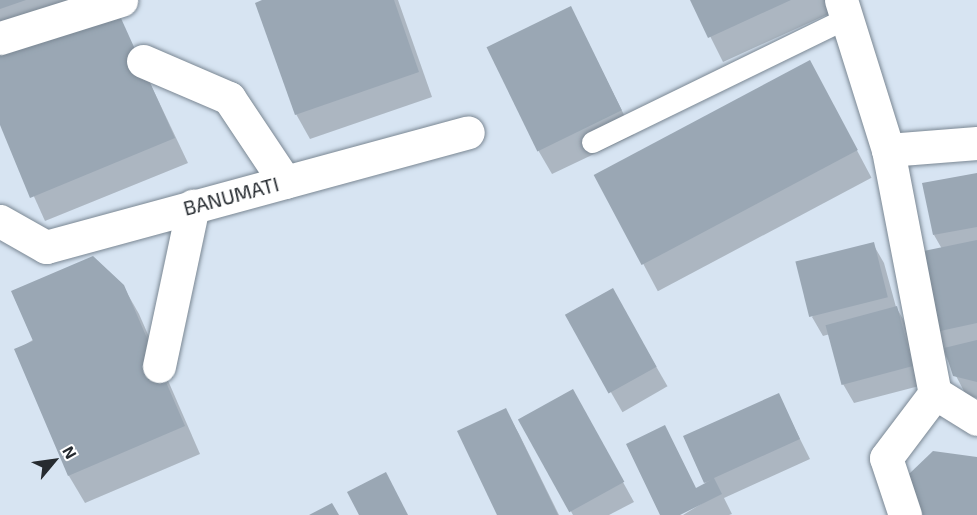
<!DOCTYPE html>
<html>
<head>
<meta charset="utf-8">
<style>
	body { margin:0 }
	#map { position:relative; width:977px; height:515px; overflow:hidden; background:#d7e4f2; font-family:"Exo 2",sans-serif }
	div>[style] { position:absolute }
	[style*='--x'] { left:calc(var(--x)*1px); top:calc(var(--y)*1px); width:calc(var(--w)*1px); rotate:calc(var(--a)*1deg) }
	.shadow>* { inset:0; background:#0003; transform-origin:0 0 }
	.building>* { inset:0; background:#9aa7b4; transform-origin:0 0 }
	.roads { filter:drop-shadow(0 0 2px #7a8793) drop-shadow(0 0 2px #7a8793) }
	.lane>* { height:21px; margin:-10.5px; padding:0 10.5px; transform-origin:10.5px; border-radius:10.5px; background:#fff }
	.street>* { height:33px; margin:-16.5px; padding:0 16.5px; transform-origin:16.5px; border-radius:16.5px; background:#fff }
	span { translate:-50% -50%; white-space:nowrap; text-align:center; line-height:1.15; -webkit-text-stroke:6px #fff; paint-order:stroke }
	.street-label { font-size:20px; color:#262b30 }
	.north { position:absolute; left:24px; top:431px; width:60px; height:60px; -webkit-text-stroke:4px #fff; paint-order:stroke; rotate:61deg; font-size:16px; font-weight:700; line-height:24px; text-align:center; color:#262b30 }
	.north::after { content:''; display:block; margin:auto; width:21px; height:27px; background:#262b30; clip-path:polygon(50% 0,100% 100%,50% 72%,0 100%) }
</style>
</head>
<body>
<div id="map">
	<div class="shadow">
		<div style="clip-path:polygon(0 0,124px 0,0 41px)"></div>
		<div style="clip-path:polygon(267px 0,398px 0,432px 97px,310px 139px,296px 114px)"></div>
		<div style="clip-path:polygon(692px 0,841px 0,844px 7px,723px 62px)"></div>
		<div style="clip-path:polygon(571px 8px,634px 135px,552px 174px,538px 150px)"></div>
		<div style="clip-path:polygon(119px 18px,188px 163px,45px 221px,0 121px)"></div>
		<div style="left:810px;top:62px;width:131px;height:242px;rotate:62deg"></div>
		<div style="clip-path:polygon(977px 174px,977px 398px,966px 395px,933px 332px,942px 249px,934px 235px)"></div>
		<div style="clip-path:polygon(873px 244px,884px 263px,896px 307px,907px 326px,923px 385px,854px 403px,843px 384px,830px 334px,823px 336px,812px 317px)"></div>
		<div style="clip-path:polygon(123px 286px,139px 314px,200px 454px,85px 503px,69px 476px,16px 350px)"></div>
		<div style="left:612px;top:290px;width:111px;height:52px;rotate:60deg"></div>
		<div style="clip-path:polygon(778px 395px,810px 459px,724px 498px,732px 514px,729px 515px,683px 515px,706px 501px,676px 515px,662px 515px,706px 484px,685px 437px)"></div>
		<div style="clip-path:polygon(505px 409px,519px 434px,559px 515px,499px 515px)"></div>
		<div style="clip-path:polygon(583px 410px,634px 502px,609px 515px,573px 515px,520px 420px)"></div>
	</div>
	<div class="building">
		<div style="clip-path:polygon(0 0,26px 0,0 9px)"></div>
		<div style="clip-path:polygon(262px 0,394px 0,419px 72px,295px 115px,255px 3px)"></div>
		<div style="clip-path:polygon(690px 0,791px 0,708px 38px)"></div>
		<div style="left:571px;top:6px;width:116px;height:94px;rotate:64deg"></div>
		<div style="clip-path:polygon(120px 16px,175px 138px,30px 198px,0 125px,0 52px)"></div>
		<div style="left:810px;top:60px;width:102px;height:245px;rotate:62deg"></div>
		<div style="clip-path:polygon(977px 173px,977px 227px,933px 235px,922px 183px)"></div>
		<div style="clip-path:polygon(977px 240px,977px 323px,931px 333px,914px 253px)"></div>
		<div style="left:874px;top:242px;width:57px;height:81px;rotate:76deg"></div>
		<div style="clip-path:polygon(93px 256px,124px 285px,185px 426px,68px 476px,14px 349px,33px 341px,11px 291px)"></div>
		<div style="left:613px;top:288px;width:90px;height:55px;rotate:61deg"></div>
		<div style="left:897px;top:306px;width:62px;height:74px;rotate:75deg"></div>
		<div style="clip-path:polygon(977px 340px,977px 382px,953px 376px,944px 348px)"></div>
		<div style="left:573px;top:389px;width:106px;height:63px;rotate:61deg"></div>
		<div style="clip-path:polygon(779px 393px,800px 439px,714px 478px,722px 494px,680px 515px,660px 515px,626px 444px,665px 425px,696px 488px,711px 480px,704px 483px,683px 436px)"></div>
		<div style="clip-path:polygon(506px 408px,558px 515px,497px 515px,457px 431px)"></div>
		<div style="clip-path:polygon(933px 451px,977px 457px,977px 515px,923px 515px,909px 474px)"></div>
		<div style="clip-path:polygon(386px 472px,408px 515px,359px 515px,347px 492px)"></div>
		<div style="clip-path:polygon(332px 503px,339px 515px,309px 515px)"></div>
	</div>
	<div class="roads">
		<div class="lane">
			<div style="--x:592;--y:142;--w:283;--a:-26"></div>
		</div>
		<div class="street">
			<div style="--x:841;--y:0;--w:157;--a:72.6"></div>
			<div style="--x:888;--y:150;--w:248;--a:79.1"></div>
			<div style="--x:935;--y:393;--w:49;--a:31.8"></div>
			<div style="--x:0;--y:38;--w:127;--a:-17.4"></div>
			<div style="--x:143;--y:61;--w:94;--a:23.3"></div>
			<div style="--x:229;--y:98;--w:101;--a:56.3"></div>
			<div style="--x:888;--y:150;--w:89;--a:-4.5"></div>
			<div style="--x:0;--y:221;--w:53;--a:29.5"></div>
			<div style="--x:46;--y:247;--w:437;--a:-15.2"></div>
			<div style="--x:159;--y:366;--w:164;--a:-78"></div>
			<div style="--x:905;--y:515;--w:60;--a:-108.4"></div>
			<div style="--x:886;--y:458;--w:81;--a:-53"></div>
		</div>
	</div>
	<div class="street-label">
		<span style="left:231px;top:196px;rotate:-15deg">BANUMATI</span>
	</div>
	<div class="north">N</div>
</div>
</body>
</html>
